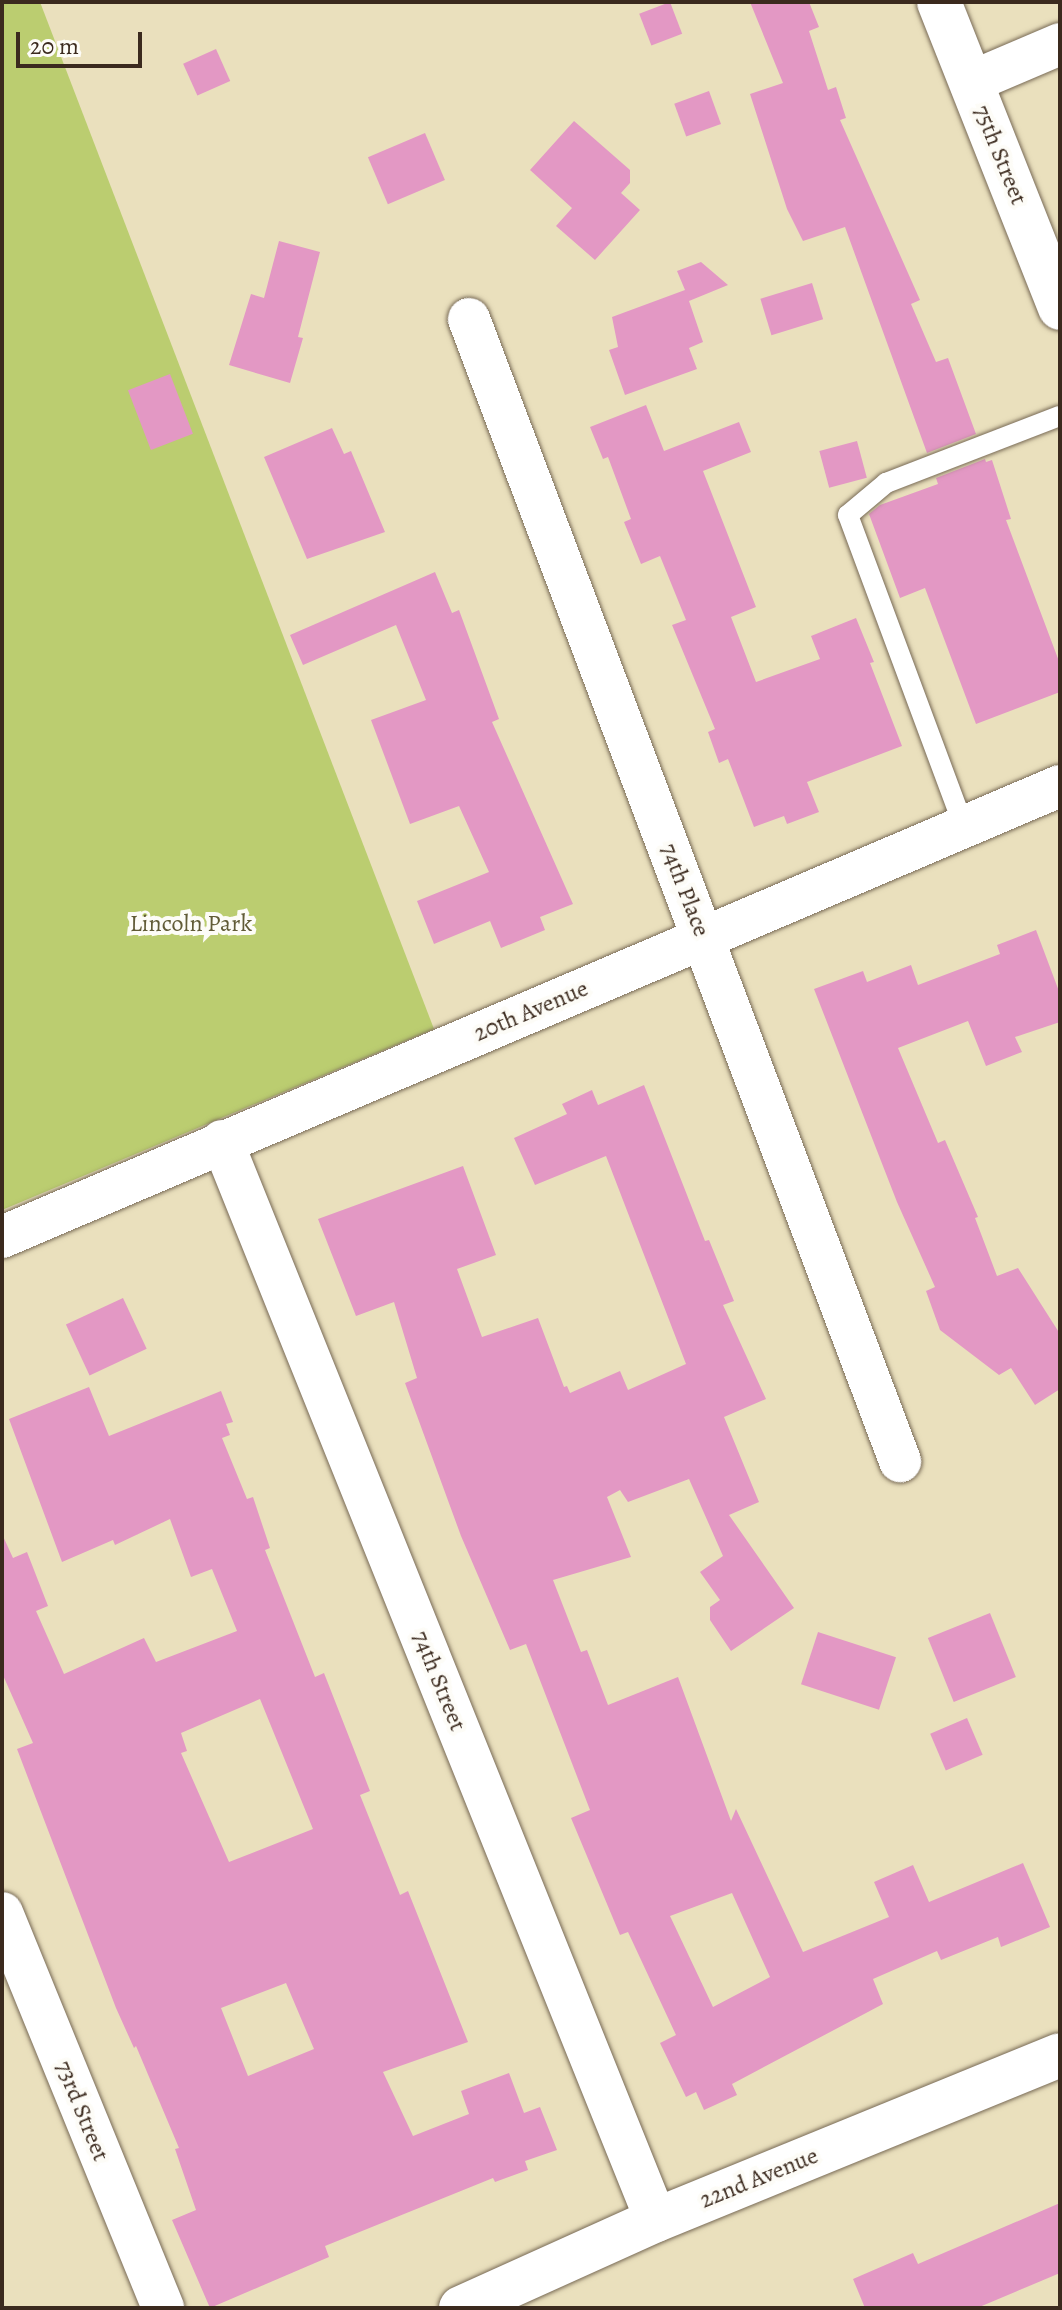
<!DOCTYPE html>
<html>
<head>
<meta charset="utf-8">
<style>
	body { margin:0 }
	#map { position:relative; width:1062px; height:2310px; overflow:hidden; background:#eae0bd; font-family:Alegreya,serif }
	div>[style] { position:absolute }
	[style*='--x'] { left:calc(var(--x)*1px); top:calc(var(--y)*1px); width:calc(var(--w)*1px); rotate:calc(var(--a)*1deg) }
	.green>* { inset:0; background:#bbcd70 }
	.building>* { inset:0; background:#e398c4; transform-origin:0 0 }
	.roads { filter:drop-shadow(0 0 2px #786a56) drop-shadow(0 0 2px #786a56) }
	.service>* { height:20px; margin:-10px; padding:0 10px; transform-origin:10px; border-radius:10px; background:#fff }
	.minor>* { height:42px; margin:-21px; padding:0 21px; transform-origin:21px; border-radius:21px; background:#fff }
	.tertiary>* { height:44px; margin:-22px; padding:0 22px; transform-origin:22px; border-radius:22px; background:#fff }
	span { translate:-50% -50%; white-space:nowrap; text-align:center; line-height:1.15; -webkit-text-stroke:8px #fdfcf7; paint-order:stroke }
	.street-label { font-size:24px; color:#3b2a1e }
	.park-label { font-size:24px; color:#615b37 }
	.frame { position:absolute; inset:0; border:4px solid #3b2a1e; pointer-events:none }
	.scale { position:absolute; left:16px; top:32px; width:126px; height:36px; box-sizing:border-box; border:4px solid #3b2a1e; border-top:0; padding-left:10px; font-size:24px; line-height:28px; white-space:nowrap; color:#3b2a1e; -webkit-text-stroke:6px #fdfcf7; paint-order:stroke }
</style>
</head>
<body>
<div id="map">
	<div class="green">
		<div style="clip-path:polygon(2px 2px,40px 2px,434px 1029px,2px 1210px)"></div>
	</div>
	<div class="building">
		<div style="left:670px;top:2px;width:34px;height:33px;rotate:69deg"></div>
		<div style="clip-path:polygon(750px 2px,809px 2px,819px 27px,809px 31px,828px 90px,836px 87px,846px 118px,840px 120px,920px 300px,911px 304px,936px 362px,948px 358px,976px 434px,927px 453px,845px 227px,803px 241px,787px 209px,750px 94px,783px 83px)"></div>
		<div style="left:216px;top:49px;width:35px;height:36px;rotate:66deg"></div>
		<div style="left:709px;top:91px;width:35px;height:37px;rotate:70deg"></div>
		<div style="clip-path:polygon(574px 121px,630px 170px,630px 183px,621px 193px,640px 210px,595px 260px,556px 226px,572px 208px,530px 170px)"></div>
		<div style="left:425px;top:133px;width:51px;height:62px;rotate:67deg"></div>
		<div style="clip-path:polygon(279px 241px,320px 252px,298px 337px,303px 338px,290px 383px,229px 365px,251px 294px,264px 298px)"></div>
		<div style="clip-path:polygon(701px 262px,728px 285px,689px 301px,703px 342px,689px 348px,697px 369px,625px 395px,609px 350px,618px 347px,612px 317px,685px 290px,677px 271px)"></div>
		<div style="left:812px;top:283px;width:38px;height:54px;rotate:73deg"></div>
		<div style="left:170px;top:374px;width:64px;height:45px;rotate:69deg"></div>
		<div style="clip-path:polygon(646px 405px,664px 451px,739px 422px,751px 452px,703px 471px,756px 607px,731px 617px,756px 682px,820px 659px,811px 636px,856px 618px,874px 662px,870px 663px,902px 746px,807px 782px,819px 812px,787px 824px,784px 816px,754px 827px,728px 759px,719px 763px,708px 732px,715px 729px,672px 625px,686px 620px,660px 556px,641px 564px,624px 522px,631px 519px,608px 457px,603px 459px,590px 427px)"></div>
		<div style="clip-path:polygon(332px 428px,344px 454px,351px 451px,385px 532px,307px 559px,264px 457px)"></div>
		<div style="left:857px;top:441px;width:38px;height:39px;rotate:75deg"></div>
		<div style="clip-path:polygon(985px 459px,986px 462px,992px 460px,1011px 519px,1006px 520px,1060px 664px,1060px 692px,976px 724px,925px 588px,900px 598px,869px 514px,880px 505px,938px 484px,936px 478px)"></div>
		<div style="clip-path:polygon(435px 572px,452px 613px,459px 610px,499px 719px,492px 722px,573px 904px,540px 917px,545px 930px,501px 948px,490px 921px,434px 944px,417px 901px,489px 872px,459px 806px,410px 824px,371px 720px,426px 700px,396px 625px,303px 665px,290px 635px)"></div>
		<div style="clip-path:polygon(1036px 930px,1060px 994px,1060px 1022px,1015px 1037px,1022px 1052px,986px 1066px,968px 1021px,898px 1048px,938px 1143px,945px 1140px,978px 1217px,975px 1218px,997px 1276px,1018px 1268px,1060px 1334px,1060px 1389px,1035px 1405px,1011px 1368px,999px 1375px,940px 1330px,926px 1291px,935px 1287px,897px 1202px,814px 989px,863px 971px,867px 982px,911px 965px,918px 985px,1000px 954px,997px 945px)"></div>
		<div style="clip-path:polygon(evenodd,644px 1085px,705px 1241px,709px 1240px,734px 1301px,723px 1305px,766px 1399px,724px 1417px,759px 1502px,729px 1515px,794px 1608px,731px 1651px,710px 1620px,710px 1607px,720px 1600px,700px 1572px,723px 1556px,689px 1479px,628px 1502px,620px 1490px,607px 1497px,631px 1557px,553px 1580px,581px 1652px,587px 1650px,608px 1705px,678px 1677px,731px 1821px,736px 1809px,803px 1952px,889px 1917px,874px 1882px,913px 1865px,929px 1902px,1023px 1863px,1050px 1927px,1001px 1947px,998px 1937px,941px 1960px,937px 1951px,873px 1979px,883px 2004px,732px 2084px,737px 2095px,704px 2110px,696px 2092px,686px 2097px,660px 2043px,676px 2035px,628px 1932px,620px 1935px,571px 1818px,590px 1810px,526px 1644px,510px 1650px,461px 1536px,405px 1383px,417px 1378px,394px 1302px,356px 1316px,318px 1219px,463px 1166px,496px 1255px,457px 1269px,482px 1337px,538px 1318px,564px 1387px,567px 1386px,570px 1393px,620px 1371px,628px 1390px,686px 1364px,606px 1156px,535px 1185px,514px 1138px,567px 1114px,562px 1104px,592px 1090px,598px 1105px,644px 1085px,732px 1893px,770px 1977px,713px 2007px,670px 1916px,732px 1893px)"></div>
		<div style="left:123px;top:1298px;width:56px;height:63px;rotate:65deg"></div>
		<div style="clip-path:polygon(evenodd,89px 1387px,109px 1436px,221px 1391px,233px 1422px,226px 1424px,230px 1435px,222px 1438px,247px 1499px,253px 1497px,270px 1548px,265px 1550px,315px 1677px,324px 1673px,351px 1742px,370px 1791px,360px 1795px,400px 1895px,408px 1891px,468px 2042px,383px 2072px,413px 2136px,469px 2114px,461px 2091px,509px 2073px,524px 2113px,540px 2107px,557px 2150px,525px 2161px,528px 2170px,495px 2182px,493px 2178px,325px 2246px,329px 2257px,210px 2308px,172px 2220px,196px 2210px,175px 2149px,179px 2148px,136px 2046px,134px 2048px,116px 2008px,17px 1749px,33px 1743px,2px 1673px,2px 1534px,13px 1558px,27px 1552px,48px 1606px,36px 1611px,64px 1674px,144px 1638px,156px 1662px,237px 1631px,212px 1569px,191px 1577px,170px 1519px,115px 1545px,113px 1540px,62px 1562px,9px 1419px,89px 1387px,260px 1699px,313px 1829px,229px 1862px,181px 1753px,187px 1751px,181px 1733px,260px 1699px,89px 1387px,286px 1983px,314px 2049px,248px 2076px,221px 2008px,286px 1983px)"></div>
		<div style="left:990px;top:1613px;width:69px;height:67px;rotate:68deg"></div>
		<div style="left:818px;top:1632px;width:82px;height:55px;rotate:18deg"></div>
		<div style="left:967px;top:1718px;width:40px;height:40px;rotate:67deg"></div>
		<div style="clip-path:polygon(1060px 2203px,1060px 2273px,977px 2308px,865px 2308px,853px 2279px,913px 2253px,918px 2264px)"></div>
	</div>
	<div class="roads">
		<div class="service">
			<div style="--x:964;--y:827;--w:333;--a:-110.4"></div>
			<div style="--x:848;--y:515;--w:50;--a:-40.1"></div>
			<div style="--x:886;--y:483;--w:186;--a:-21.1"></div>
		</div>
		<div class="minor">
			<div style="--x:971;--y:82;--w:97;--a:-23.1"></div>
			<div style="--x:469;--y:319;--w:1221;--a:69.32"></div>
			<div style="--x:222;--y:1141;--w:1163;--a:68.09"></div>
			<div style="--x:2;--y:1237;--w:1150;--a:-23.09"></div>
			<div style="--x:2;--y:1913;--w:427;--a:67.8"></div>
		</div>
		<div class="tertiary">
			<div style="--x:939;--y:2;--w:329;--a:68.4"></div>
			<div style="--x:461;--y:2308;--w:214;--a:-24.3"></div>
			<div style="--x:656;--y:2220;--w:436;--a:-22.2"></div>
		</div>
	</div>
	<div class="street-label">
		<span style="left:1000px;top:155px;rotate:68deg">75th Street</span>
		<span style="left:685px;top:890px;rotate:69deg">74th Place</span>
		<span style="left:531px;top:1011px;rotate:-23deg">20th Avenue</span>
		<span style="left:439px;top:1681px;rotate:68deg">74th Street</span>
		<span style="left:82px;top:2111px;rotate:68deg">73rd Street</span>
		<span style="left:759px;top:2178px;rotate:-22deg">22nd Avenue</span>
	</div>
	<div class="park-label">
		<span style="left:191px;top:924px">Lincoln Park</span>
	</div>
	<div class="frame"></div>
	<div class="scale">20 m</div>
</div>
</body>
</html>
